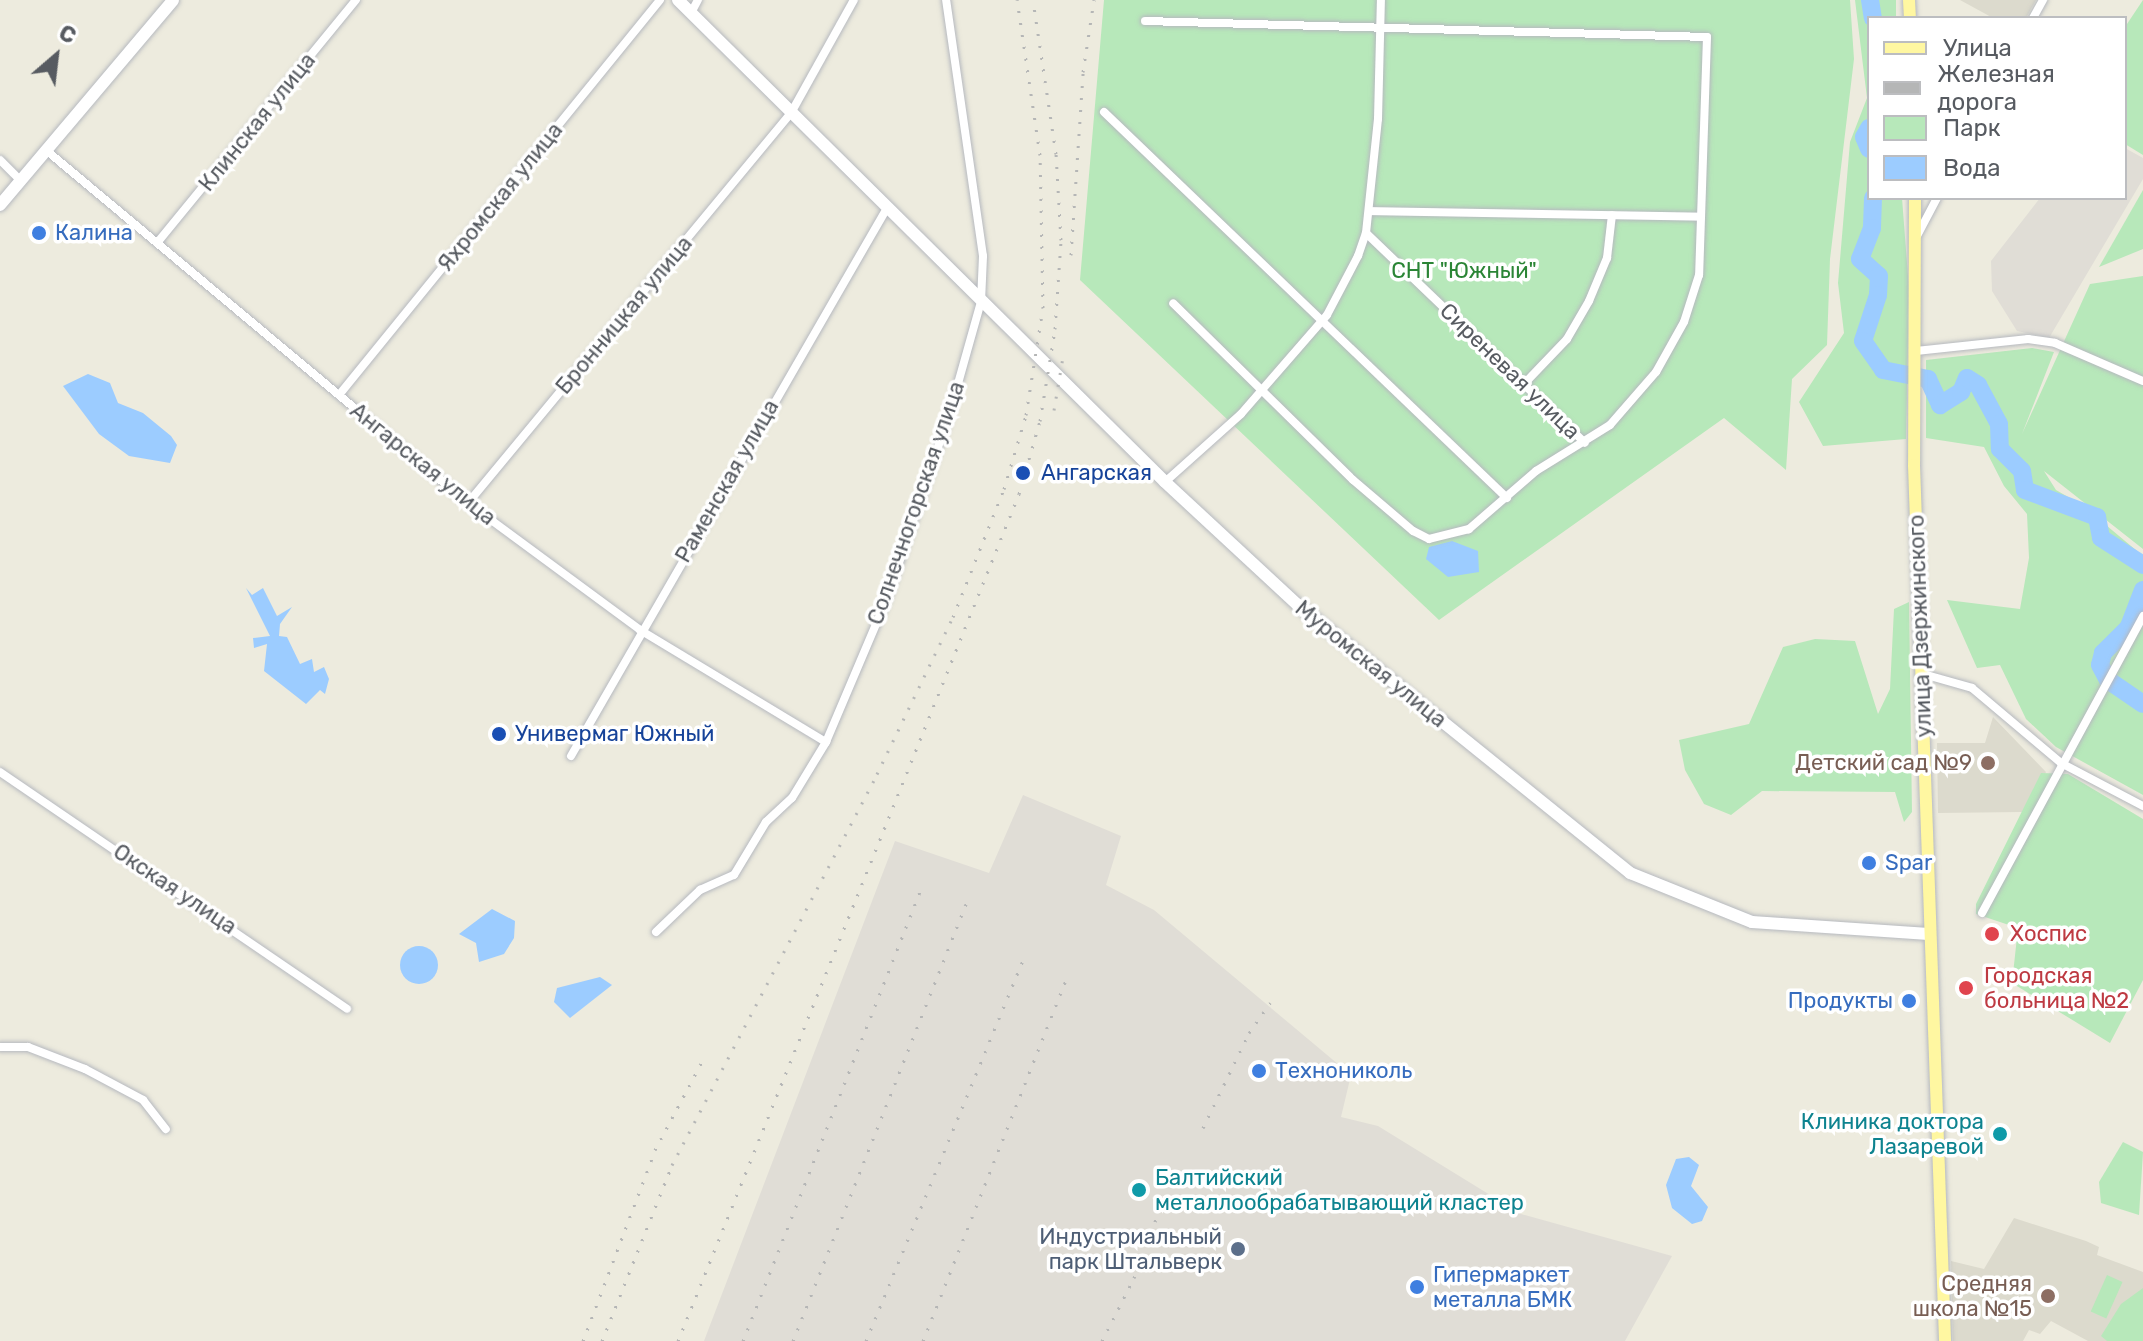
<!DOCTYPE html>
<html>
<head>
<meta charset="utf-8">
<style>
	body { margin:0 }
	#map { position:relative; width:2143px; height:1341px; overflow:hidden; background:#edebde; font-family:Rubik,sans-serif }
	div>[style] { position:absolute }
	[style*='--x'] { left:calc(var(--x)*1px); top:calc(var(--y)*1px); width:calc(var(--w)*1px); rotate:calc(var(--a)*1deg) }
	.industrial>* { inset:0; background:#e0ddd6 }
	.education>* { inset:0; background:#dcdacd }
	.green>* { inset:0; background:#b7e8ba; transform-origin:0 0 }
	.water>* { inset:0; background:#9cccff }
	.round { border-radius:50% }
	.river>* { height:18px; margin:-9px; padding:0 9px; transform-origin:9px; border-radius:9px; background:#9cccff }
	.roads { filter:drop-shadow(0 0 2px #b6b9bf) drop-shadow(0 0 2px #b6b9bf) }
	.minor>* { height:8px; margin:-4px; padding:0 4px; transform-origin:4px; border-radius:4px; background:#fff }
	.secondary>* { height:12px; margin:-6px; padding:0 6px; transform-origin:6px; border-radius:6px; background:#fff }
	.primary>* { height:12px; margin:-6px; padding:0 6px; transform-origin:6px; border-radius:6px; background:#fff7a1 }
	.rail>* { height:3px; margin-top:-1.5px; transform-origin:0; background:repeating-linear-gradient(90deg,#b5b6b6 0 2px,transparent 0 12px) }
	.dots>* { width:22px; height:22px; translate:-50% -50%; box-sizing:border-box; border:4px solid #fff; border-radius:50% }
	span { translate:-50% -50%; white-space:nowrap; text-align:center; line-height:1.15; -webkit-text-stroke:7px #fff; paint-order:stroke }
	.street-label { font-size:22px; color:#575b61 }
	.shop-label { font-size:22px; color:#366cbe }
	.left { translate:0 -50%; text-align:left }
	.right { translate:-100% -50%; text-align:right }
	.park-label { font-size:22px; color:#2b8536 }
	.transit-label { font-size:22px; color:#164399 }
	.education-label { font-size:22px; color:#785e54 }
	.health-label { font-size:22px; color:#be3a42 }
	.culture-label { font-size:22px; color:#0d838f }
	.service-label { font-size:22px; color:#4e5e75 }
	.legend { position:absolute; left:1867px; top:16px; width:260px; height:184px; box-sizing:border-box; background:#fff; border:2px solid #bcbdc0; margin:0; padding:10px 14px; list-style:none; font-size:24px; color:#575b61 }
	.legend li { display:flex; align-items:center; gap:16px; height:40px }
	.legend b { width:40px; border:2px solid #bcbdc0 }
	.north { position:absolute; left:16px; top:16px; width:80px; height:80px; -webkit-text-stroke:6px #fff; paint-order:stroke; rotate:28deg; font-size:22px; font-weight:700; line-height:32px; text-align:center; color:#575b61 }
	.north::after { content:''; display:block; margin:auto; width:28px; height:36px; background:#575b61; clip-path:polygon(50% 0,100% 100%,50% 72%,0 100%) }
</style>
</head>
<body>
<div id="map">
	<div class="industrial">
		<div style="clip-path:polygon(2125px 148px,2143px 158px,2143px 179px,2049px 338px,2017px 331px,1992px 291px,1991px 261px,2040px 198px,2125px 198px)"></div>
		<div style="clip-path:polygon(1023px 795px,1121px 836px,1106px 885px,1154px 910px,1351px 1075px,1341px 1117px,1378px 1126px,1521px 1214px,1672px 1256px,1625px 1341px,704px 1341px,895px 841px,989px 873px)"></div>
	</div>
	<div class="education">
		<div style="clip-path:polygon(1960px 0,2036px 0,2026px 18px,1993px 18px)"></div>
		<div style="clip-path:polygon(1993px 717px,2046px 772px,2022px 812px,1938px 813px,1937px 743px,1985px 743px)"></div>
		<div style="clip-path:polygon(2014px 1218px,2086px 1241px,2099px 1247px,2097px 1255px,2143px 1272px,2143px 1341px,2088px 1341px,2051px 1321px,2040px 1334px,2029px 1330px,2023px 1341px,1953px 1341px,1951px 1261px,1984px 1269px)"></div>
	</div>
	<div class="green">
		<div style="clip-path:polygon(1104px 0,1850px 0,1854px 59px,1830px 259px,1827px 345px,1792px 379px,1786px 470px,1724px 418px,1439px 620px,1080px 280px)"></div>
		<div style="clip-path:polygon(1855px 0,1896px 0,1896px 18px,1869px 18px,1869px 198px,1902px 198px,1909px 289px,1906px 439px,1823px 446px,1799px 402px,1844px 333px,1838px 283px,1850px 142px,1867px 98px)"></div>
		<div style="clip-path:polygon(2143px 0,2143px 155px,2125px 144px,2125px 27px)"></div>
		<div style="clip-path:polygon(2143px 190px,2143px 249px,2099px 267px)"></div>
		<div style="clip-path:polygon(2143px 276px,2143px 549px,2044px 471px,2056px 490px,2082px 505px,2143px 556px,2143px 795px,2056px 747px,2026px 719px,2000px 665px,1977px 668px,1947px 600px,2020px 609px,2029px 558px,2027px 514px,2004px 486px,1984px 447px,1926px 438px,1926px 360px,2032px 348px,2054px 352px,2022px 434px,2090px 284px)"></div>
		<div style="clip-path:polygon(1909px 602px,1912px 812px,1904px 822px,1895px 792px,1762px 791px,1731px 815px,1704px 804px,1685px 770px,1679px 740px,1749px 724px,1783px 647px,1815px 639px,1855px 641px,1878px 714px,1890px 689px,1894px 609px)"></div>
		<div style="clip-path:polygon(2041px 773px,2068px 774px,2143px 819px,2143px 980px,2110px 1043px,2012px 983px,2018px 928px,1976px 914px,1976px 904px)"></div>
		<div style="clip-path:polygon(2123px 1142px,2143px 1152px,2139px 1215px,2101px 1203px,2099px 1182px)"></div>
		<div style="left:2107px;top:1275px;width:17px;height:40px;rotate:24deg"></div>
		<div style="clip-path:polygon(2143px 1288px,2143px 1341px,2107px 1341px,2101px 1336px,2121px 1304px)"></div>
	</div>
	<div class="water">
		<div style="clip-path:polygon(88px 374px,110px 383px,118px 403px,143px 413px,171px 436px,177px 445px,170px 463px,129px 456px,99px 434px,63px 386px)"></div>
		<div style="clip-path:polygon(1452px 541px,1478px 551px,1479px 572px,1448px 577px,1426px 559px,1429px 547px)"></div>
		<div style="clip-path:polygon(246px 588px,252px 595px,263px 588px,277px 616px,292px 607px,280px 624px,279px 636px,287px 637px,300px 664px,312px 659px,314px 672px,324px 667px,329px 679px,325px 694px,320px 690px,306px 704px,264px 671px,267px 644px,254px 648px,253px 638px,270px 636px)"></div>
		<div style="clip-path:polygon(492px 909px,515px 921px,514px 938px,504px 954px,479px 962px,476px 943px,459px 934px)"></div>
		<div class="round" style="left:400px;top:946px;width:38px;height:38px"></div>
		<div style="clip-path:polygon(600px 977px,612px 985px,570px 1018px,554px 1002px,557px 988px)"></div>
		<div style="clip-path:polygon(1689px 1157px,1699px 1165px,1691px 1186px,1708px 1207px,1702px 1221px,1692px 1224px,1672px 1208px,1666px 1185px,1676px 1159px)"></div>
	</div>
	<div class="river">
		<div style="--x:1870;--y:0;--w:18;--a:81"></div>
		<div style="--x:1869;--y:128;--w:10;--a:119"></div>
		<div style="--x:1864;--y:137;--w:13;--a:67"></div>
		<div style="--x:1873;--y:198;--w:30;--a:92"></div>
		<div style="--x:1872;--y:228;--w:33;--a:111"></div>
		<div style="--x:1860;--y:259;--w:25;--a:42"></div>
		<div style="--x:1879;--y:276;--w:19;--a:93"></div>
		<div style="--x:1878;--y:295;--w:48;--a:108.1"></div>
		<div style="--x:1863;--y:341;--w:35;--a:55"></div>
		<div style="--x:1883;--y:370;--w:46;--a:11.3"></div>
		<div style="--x:1928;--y:379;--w:29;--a:65"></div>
		<div style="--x:1940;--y:405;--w:25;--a:-32"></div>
		<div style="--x:1961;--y:392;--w:15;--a:-67"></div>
		<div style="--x:1967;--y:378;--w:13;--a:32"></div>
		<div style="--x:1978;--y:385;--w:44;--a:61.7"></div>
		<div style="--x:1999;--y:424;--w:25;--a:88"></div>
		<div style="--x:2000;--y:449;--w:31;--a:45"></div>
		<div style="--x:2022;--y:471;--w:19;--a:81"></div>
		<div style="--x:2025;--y:490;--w:77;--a:20.6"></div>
		<div style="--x:2097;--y:517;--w:21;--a:79"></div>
		<div style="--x:2101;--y:538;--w:50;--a:32.7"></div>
		<div style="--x:2143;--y:590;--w:40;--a:111"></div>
		<div style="--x:2129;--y:627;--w:37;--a:135"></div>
		<div style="--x:2103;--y:653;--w:12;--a:104"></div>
		<div style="--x:2100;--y:665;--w:17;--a:62"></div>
		<div style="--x:2108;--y:680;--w:42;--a:34.4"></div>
	</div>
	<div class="roads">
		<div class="minor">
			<div style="--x:691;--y:13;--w:15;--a:-62"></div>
			<div style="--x:2033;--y:18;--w:21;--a:-61"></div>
			<div style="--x:1145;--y:21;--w:562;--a:1.63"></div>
			<div style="--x:1707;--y:37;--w:238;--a:91.9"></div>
			<div style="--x:1699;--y:275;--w:49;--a:107.7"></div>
			<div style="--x:1684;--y:322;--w:57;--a:119.2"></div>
			<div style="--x:1656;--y:372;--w:70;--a:131"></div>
			<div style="--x:1610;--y:425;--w:87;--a:148.1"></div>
			<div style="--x:1536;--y:471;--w:89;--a:139.1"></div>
			<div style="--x:1469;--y:529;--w:41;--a:166"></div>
			<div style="--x:1429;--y:539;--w:18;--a:-153"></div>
			<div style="--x:1413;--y:531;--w:79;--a:-139.6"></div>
			<div style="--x:1353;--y:480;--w:252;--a:-135.5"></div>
			<div style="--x:1104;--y:112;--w:558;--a:43.77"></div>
			<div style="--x:47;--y:151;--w:549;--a:39.9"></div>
			<div style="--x:468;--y:503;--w:214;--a:36.4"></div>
			<div style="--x:640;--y:630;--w:217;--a:31.1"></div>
			<div style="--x:0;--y:160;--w:30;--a:45"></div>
			<div style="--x:1369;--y:211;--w:332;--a:1"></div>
			<div style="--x:1366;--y:233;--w:303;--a:43.8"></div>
			<div style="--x:1917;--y:236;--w:43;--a:-62.2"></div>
			<div style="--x:157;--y:243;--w:314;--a:-50.7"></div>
			<div style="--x:1916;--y:351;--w:113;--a:-6.1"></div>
			<div style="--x:2028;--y:339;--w:27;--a:8"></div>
			<div style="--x:2055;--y:343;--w:96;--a:23.4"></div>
			<div style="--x:1524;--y:384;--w:62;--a:-46.3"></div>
			<div style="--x:1567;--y:339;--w:44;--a:-59.9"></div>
			<div style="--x:1589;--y:301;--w:47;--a:-67.3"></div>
			<div style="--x:1607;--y:258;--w:43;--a:-83.4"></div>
			<div style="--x:339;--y:395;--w:509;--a:-50.9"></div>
			<div style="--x:1165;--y:482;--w:102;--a:-41.8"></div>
			<div style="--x:1241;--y:414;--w:131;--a:-49"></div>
			<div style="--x:1327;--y:315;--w:67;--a:-62.3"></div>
			<div style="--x:1358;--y:256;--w:24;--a:-71"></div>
			<div style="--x:1366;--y:233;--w:115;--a:-84"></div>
			<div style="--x:1378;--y:119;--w:119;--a:-88.6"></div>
			<div style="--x:468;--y:503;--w:506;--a:-50.37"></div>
			<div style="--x:791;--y:113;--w:129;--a:-60.9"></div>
			<div style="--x:1923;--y:674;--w:51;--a:15.9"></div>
			<div style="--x:1972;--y:688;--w:116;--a:40.1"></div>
			<div style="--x:2061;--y:763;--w:93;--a:27.7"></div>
			<div style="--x:571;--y:756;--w:633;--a:-60.03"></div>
			<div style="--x:0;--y:772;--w:420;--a:34.3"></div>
			<div style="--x:1982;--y:913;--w:338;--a:-61.5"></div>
			<div style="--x:656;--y:932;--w:61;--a:-43.7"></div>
			<div style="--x:700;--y:890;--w:37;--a:-24"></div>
			<div style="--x:734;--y:875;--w:62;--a:-58.9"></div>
			<div style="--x:766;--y:822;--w:35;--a:-43"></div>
			<div style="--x:792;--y:798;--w:66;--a:-58.7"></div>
			<div style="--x:826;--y:742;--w:156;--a:-67"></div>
			<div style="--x:887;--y:598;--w:196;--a:-71.3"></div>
			<div style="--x:950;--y:412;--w:114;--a:-74.3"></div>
			<div style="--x:981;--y:302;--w:46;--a:-87.5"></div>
			<div style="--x:983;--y:256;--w:259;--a:-98.2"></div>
			<div style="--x:0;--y:1047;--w:28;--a:0"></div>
			<div style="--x:28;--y:1047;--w:61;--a:21.1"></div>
			<div style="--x:85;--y:1069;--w:66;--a:28.1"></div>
			<div style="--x:143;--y:1100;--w:37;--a:52"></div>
		</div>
		<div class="secondary">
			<div style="--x:678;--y:0;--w:685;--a:44.7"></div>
			<div style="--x:1165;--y:482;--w:181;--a:42.8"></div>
			<div style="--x:1298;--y:605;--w:427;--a:38.9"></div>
			<div style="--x:1630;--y:873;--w:131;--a:21.9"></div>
			<div style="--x:1752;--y:922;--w:177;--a:3.9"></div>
			<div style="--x:0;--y:205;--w:268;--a:-49.8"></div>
		</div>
		<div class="primary">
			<div style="--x:1909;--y:0;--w:18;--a:87"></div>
			<div style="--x:1915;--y:198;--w:267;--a:90.2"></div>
			<div style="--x:1914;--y:465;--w:877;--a:87.97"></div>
		</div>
	</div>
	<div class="rail">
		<div style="--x:1071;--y:255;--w:183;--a:-86.2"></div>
		<div style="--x:1083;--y:72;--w:73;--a:-81.3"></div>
		<div style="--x:1054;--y:410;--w:60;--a:-80.4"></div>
		<div style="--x:1203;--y:1128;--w:106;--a:-64.2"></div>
		<div style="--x:1249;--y:1033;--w:37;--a:-55"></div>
		<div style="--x:583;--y:1341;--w:204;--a:-69.3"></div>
		<div style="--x:655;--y:1150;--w:104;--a:-62"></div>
		<div style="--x:602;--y:1341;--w:189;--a:-68.3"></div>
		<div style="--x:672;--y:1165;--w:441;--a:-62.3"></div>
		<div style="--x:877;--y:774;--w:174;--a:-64.2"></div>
		<div style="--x:953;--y:617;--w:138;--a:-68.3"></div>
		<div style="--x:1004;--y:489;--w:77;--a:-73.4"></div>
		<div style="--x:1026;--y:415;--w:108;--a:-81"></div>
		<div style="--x:1043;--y:308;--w:153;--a:-91.1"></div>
		<div style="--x:1040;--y:155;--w:157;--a:-98.4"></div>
		<div style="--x:678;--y:1341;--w:913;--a:-68.07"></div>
		<div style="--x:1019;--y:494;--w:76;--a:-74"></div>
		<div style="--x:1040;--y:421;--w:93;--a:-80.7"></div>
		<div style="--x:1055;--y:329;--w:89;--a:-86.1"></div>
		<div style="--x:1061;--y:240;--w:86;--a:-93.3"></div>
		<div style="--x:1056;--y:154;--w:156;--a:-98.5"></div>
		<div style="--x:743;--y:1341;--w:491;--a:-68.5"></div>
		<div style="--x:793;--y:1341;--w:472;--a:-68.4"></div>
		<div style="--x:866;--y:1341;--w:412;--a:-67.6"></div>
		<div style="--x:923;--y:1341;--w:391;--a:-68.4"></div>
		<div style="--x:1102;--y:1341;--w:71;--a:-63.1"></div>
		<div style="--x:1134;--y:1278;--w:75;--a:-69.6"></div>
	</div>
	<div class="dots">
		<div style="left:39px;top:233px;background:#3f7fe0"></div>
		<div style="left:1023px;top:473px;background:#1a4fb4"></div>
		<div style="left:499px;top:734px;background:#1a4fb4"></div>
		<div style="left:1988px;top:763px;background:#8d6e63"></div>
		<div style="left:1869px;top:863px;background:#3f7fe0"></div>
		<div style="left:1992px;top:934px;background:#e0444e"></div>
		<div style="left:1966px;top:988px;background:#e0444e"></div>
		<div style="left:1909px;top:1001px;background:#3f7fe0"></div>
		<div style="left:1259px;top:1071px;background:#3f7fe0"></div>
		<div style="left:2000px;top:1134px;background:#0f9aa8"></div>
		<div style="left:1139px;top:1190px;background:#0f9aa8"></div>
		<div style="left:1238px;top:1249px;background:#5c6f8a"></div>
		<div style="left:1417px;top:1287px;background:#3f7fe0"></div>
		<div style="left:2048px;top:1296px;background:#8d6e63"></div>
	</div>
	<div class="street-label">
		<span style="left:257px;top:122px;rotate:-51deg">Клинская улица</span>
		<span style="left:500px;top:197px;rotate:-51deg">Яхромская улица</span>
		<span style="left:624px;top:315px;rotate:-50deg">Бронницкая улица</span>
		<span style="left:1510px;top:371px;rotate:44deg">Сиреневая улица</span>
		<span style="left:423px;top:464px;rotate:39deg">Ангарская улица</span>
		<span style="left:727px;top:481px;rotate:-60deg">Раменская улица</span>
		<span style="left:916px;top:503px;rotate:-71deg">Солнечногорская улица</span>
		<span style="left:1920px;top:626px;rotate:-92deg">улица Дзержинского</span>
		<span style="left:1371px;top:664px;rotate:39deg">Муромская улица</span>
		<span style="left:175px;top:889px;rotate:34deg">Окская улица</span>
	</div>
	<div class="shop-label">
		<span class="left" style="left:55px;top:233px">Калина</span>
		<span class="left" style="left:1885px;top:863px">Spar</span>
		<span class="right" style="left:1893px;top:1001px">Продукты</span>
		<span class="left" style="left:1275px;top:1071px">Технониколь</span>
		<span class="left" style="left:1433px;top:1287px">Гипермаркет<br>металла БМК</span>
	</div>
	<div class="park-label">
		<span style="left:1464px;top:271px">СНТ "Южный"</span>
	</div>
	<div class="transit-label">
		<span class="left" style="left:1041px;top:473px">Ангарская</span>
		<span class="left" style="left:515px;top:734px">Универмаг Южный</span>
	</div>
	<div class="education-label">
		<span class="right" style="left:1972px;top:763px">Детский сад №9</span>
		<span class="right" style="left:2032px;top:1296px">Средняя<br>школа №15</span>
	</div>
	<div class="health-label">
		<span class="left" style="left:2010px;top:934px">Хоспис</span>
		<span class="left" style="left:1984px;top:988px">Городская<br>больница №2</span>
	</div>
	<div class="culture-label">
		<span class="right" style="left:1984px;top:1134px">Клиника доктора<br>Лазаревой</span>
		<span class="left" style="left:1155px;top:1190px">Балтийский<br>металлообрабатывающий кластер</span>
	</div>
	<div class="service-label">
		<span class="right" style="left:1222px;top:1249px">Индустриальный<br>парк Штальверк</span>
	</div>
	<ul class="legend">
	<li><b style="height:10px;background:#fff7a1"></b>Улица</li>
	<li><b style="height:10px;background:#b5b6b6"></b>Железная дорога</li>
	<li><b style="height:22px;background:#b7e8ba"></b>Парк</li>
	<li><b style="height:22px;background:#9cccff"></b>Вода</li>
	</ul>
	<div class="north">С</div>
</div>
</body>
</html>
